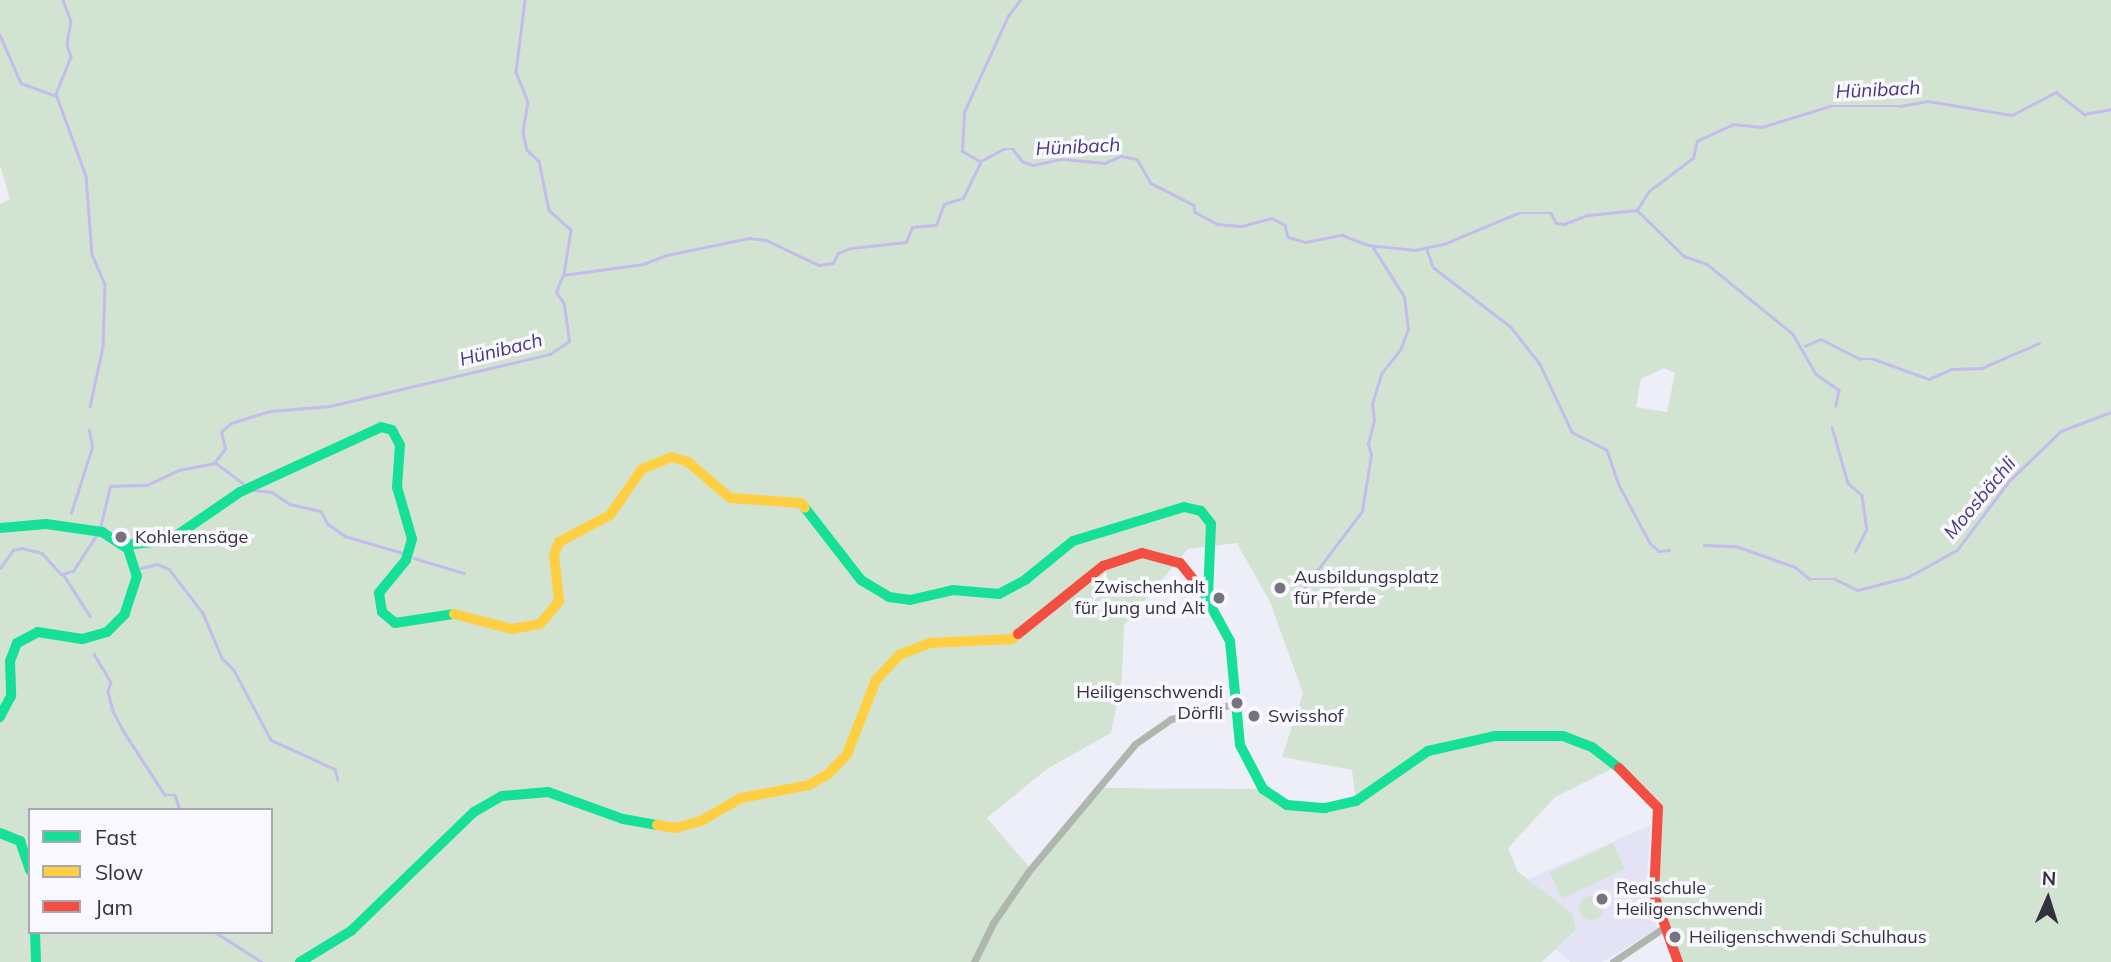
<!DOCTYPE html>
<html>
<head>
<meta charset="utf-8">
<style>
	body { margin:0 }
	#map { position:relative; width:2111px; height:962px; overflow:hidden; background:#eeeef8; font-family:Mulish,sans-serif }
	div>[style] { position:absolute }
	[style*='--x'] { left:calc(var(--x)*1px); top:calc(var(--y)*1px); width:calc(var(--w)*1px); rotate:calc(var(--a)*1deg) }
	.built>* { inset:0; background:#e4e3f5 }
	.green>* { inset:0; background:#d3e3d2; transform-origin:0 0 }
	.round { border-radius:50% }
	.stream>* { height:2.5px; margin:-1.25px; padding:0 1.25px; transform-origin:1.25px; border-radius:1.25px; background:#c3bcec }
	.street>* { height:7px; margin:-3.5px; padding:0 3.5px; transform-origin:3.5px; border-radius:3.5px; background:#aeb6ae }
	.fast>* { height:10px; margin:-5px; padding:0 5px; transform-origin:5px; border-radius:5px; background:#16e098 }
	.slow>* { height:10px; margin:-5px; padding:0 5px; transform-origin:5px; border-radius:5px; background:#ffcf43 }
	.jam>* { height:10px; margin:-5px; padding:0 5px; transform-origin:5px; border-radius:5px; background:#f24e42 }
	.dots>* { width:19px; height:19px; translate:-50% -50%; box-sizing:border-box; border:4px solid #f8f8fe; border-radius:50% }
	span { translate:-50% -50%; white-space:nowrap; text-align:center; line-height:1.15; -webkit-text-stroke:7px #f8f8fe; paint-order:stroke }
	.poi-label { font-size:18px; color:#32313d }
	.left { translate:0 -50%; text-align:left }
	.right { translate:-100% -50%; text-align:right }
	.water-label { font-size:19px; color:#473681; font-style:italic }
	.legend { position:absolute; left:28px; top:808px; width:245px; height:126px; box-sizing:border-box; background:#f8f8fe; border:2px solid #a9a8b1; margin:0; padding:9px 12px; list-style:none; font-size:21px; color:#32313d }
	.legend li { display:flex; align-items:center; gap:14px; height:35px }
	.legend b { width:35px; border:2px solid #a9a8b1 }
	.north { position:absolute; left:2013px; top:864px; width:70px; height:70px; -webkit-text-stroke:5px #f8f8fe; paint-order:stroke; rotate:3deg; font-size:19px; font-weight:700; line-height:28px; text-align:center; color:#32313d }
	.north::after { content:''; display:block; margin:auto; width:24px; height:32px; background:#32313d; clip-path:polygon(50% 0,100% 100%,50% 72%,0 100%) }
</style>
</head>
<body>
<div id="map">
	<div class="built">
		<div style="clip-path:polygon(1651px 825px,1646px 885px,1657px 929px,1602px 962px,1570px 962px,1556px 949px,1576px 930px,1528px 879px)"></div>
	</div>
	<div class="green">
		<div style="clip-path:polygon(evenodd,0 0,2111px 0,2111px 962px,1678px 962px,1658px 913px,1659px 816px,1617px 766px,1555px 797px,1508px 848px,1518px 872px,1572px 913px,1576px 930px,1542px 962px,0 962px,0 204px,10px 199px,0 165px,0 0,1664px 368px,1675px 373px,1667px 412px,1636px 407px,1641px 379px,1664px 368px,0 0,1237px 543px,1270px 602px,1303px 693px,1282px 757px,1352px 770px,1356px 801px,1287px 805px,1263px 789px,1096px 788px,1031px 869px,987px 818px,1047px 769px,1111px 733px,1122px 677px,1124px 625px,1188px 549px,1237px 543px,0 0,30px 810px,271px 810px,271px 932px,30px 932px,30px 810px)"></div>
		<div style="left:1613px;top:843px;width:29px;height:70px;rotate:65deg"></div>
		<div class="round" style="left:1579px;top:896px;width:24px;height:24px"></div>
	</div>
	<div class="stream">
		<div style="--x:63;--y:0;--w:22;--a:69"></div>
		<div style="--x:71;--y:21;--w:23;--a:100"></div>
		<div style="--x:67;--y:44;--w:14;--a:73"></div>
		<div style="--x:71;--y:57;--w:40;--a:112"></div>
		<div style="--x:56;--y:94;--w:87;--a:69.9"></div>
		<div style="--x:86;--y:176;--w:78;--a:85.6"></div>
		<div style="--x:92;--y:254;--w:33;--a:67"></div>
		<div style="--x:105;--y:284;--w:63;--a:91.8"></div>
		<div style="--x:103;--y:347;--w:61;--a:102.2"></div>
		<div style="--x:525;--y:0;--w:73;--a:97.1"></div>
		<div style="--x:516;--y:72;--w:31;--a:68"></div>
		<div style="--x:528;--y:101;--w:32;--a:99"></div>
		<div style="--x:523;--y:133;--w:17;--a:77"></div>
		<div style="--x:527;--y:150;--w:16;--a:43"></div>
		<div style="--x:539;--y:161;--w:50;--a:78.5"></div>
		<div style="--x:549;--y:210;--w:30;--a:42"></div>
		<div style="--x:571;--y:230;--w:45;--a:99"></div>
		<div style="--x:0;--y:35;--w:52;--a:66.4"></div>
		<div style="--x:21;--y:83;--w:37;--a:20"></div>
		<div style="--x:980;--y:162;--w:21;--a:-149"></div>
		<div style="--x:962;--y:151;--w:39;--a:-87"></div>
		<div style="--x:964;--y:112;--w:106;--a:-65.4"></div>
		<div style="--x:1008;--y:16;--w:20;--a:-53"></div>
		<div style="--x:1637;--y:210;--w:66;--a:44.4"></div>
		<div style="--x:1684;--y:256;--w:24;--a:19"></div>
		<div style="--x:1707;--y:264;--w:111;--a:39.1"></div>
		<div style="--x:1793;--y:334;--w:46;--a:60.1"></div>
		<div style="--x:1816;--y:374;--w:28;--a:35"></div>
		<div style="--x:1839;--y:390;--w:16;--a:101"></div>
		<div style="--x:1427;--y:249;--w:16;--a:72"></div>
		<div style="--x:1433;--y:267;--w:98;--a:37.6"></div>
		<div style="--x:1511;--y:327;--w:47;--a:51.9"></div>
		<div style="--x:1540;--y:364;--w:75;--a:64.8"></div>
		<div style="--x:1572;--y:432;--w:39;--a:27"></div>
		<div style="--x:1607;--y:450;--w:37;--a:71"></div>
		<div style="--x:1619;--y:485;--w:66;--a:61.9"></div>
		<div style="--x:1650;--y:543;--w:12;--a:42"></div>
		<div style="--x:1659;--y:551;--w:10;--a:-6"></div>
		<div style="--x:1805;--y:346;--w:17;--a:-24"></div>
		<div style="--x:1821;--y:339;--w:44;--a:27.1"></div>
		<div style="--x:1860;--y:359;--w:14;--a:0"></div>
		<div style="--x:1874;--y:359;--w:59;--a:20"></div>
		<div style="--x:1929;--y:379;--w:24;--a:-24"></div>
		<div style="--x:1951;--y:369;--w:31;--a:-2"></div>
		<div style="--x:1982;--y:368;--w:62;--a:-23.7"></div>
		<div style="--x:1832;--y:427;--w:58;--a:74.1"></div>
		<div style="--x:1848;--y:483;--w:18;--a:41"></div>
		<div style="--x:1862;--y:495;--w:34;--a:82"></div>
		<div style="--x:1867;--y:529;--w:25;--a:117"></div>
		<div style="--x:216;--y:463;--w:38;--a:37"></div>
		<div style="--x:254;--y:490;--w:18;--a:6"></div>
		<div style="--x:272;--y:492;--w:22;--a:34"></div>
		<div style="--x:290;--y:504;--w:32;--a:13"></div>
		<div style="--x:321;--y:511;--w:15;--a:62"></div>
		<div style="--x:328;--y:524;--w:21;--a:35"></div>
		<div style="--x:345;--y:536;--w:60;--a:16.3"></div>
		<div style="--x:71;--y:513;--w:69;--a:-72.3"></div>
		<div style="--x:92;--y:447;--w:17;--a:-100"></div>
		<div style="--x:100;--y:528;--w:43;--a:-76.6"></div>
		<div style="--x:110;--y:486;--w:37;--a:-2"></div>
		<div style="--x:147;--y:485;--w:35;--a:-25"></div>
		<div style="--x:179;--y:470;--w:36;--a:-11"></div>
		<div style="--x:214;--y:463;--w:18;--a:-52"></div>
		<div style="--x:225;--y:449;--w:17;--a:-103"></div>
		<div style="--x:221;--y:432;--w:13;--a:-42"></div>
		<div style="--x:231;--y:423;--w:41;--a:-17.1"></div>
		<div style="--x:270;--y:411;--w:60;--a:-4.8"></div>
		<div style="--x:330;--y:406;--w:226;--a:-13.3"></div>
		<div style="--x:550;--y:354;--w:23;--a:-34"></div>
		<div style="--x:569;--y:341;--w:37;--a:-98"></div>
		<div style="--x:564;--y:304;--w:14;--a:-124"></div>
		<div style="--x:556;--y:292;--w:18;--a:-68"></div>
		<div style="--x:563;--y:275;--w:81;--a:-7.8"></div>
		<div style="--x:643;--y:264;--w:26;--a:-21"></div>
		<div style="--x:667;--y:255;--w:84;--a:-11.7"></div>
		<div style="--x:749;--y:238;--w:17;--a:7"></div>
		<div style="--x:766;--y:240;--w:59;--a:25.3"></div>
		<div style="--x:819;--y:265;--w:14;--a:-8"></div>
		<div style="--x:833;--y:263;--w:11;--a:-63"></div>
		<div style="--x:838;--y:253;--w:14;--a:-21"></div>
		<div style="--x:851;--y:248;--w:55;--a:-6.2"></div>
		<div style="--x:906;--y:242;--w:16;--a:-68"></div>
		<div style="--x:912;--y:227;--w:24;--a:-5"></div>
		<div style="--x:936;--y:225;--w:22;--a:-69"></div>
		<div style="--x:944;--y:204;--w:20;--a:-18"></div>
		<div style="--x:963;--y:198;--w:41;--a:-64.1"></div>
		<div style="--x:981;--y:161;--w:26;--a:-28"></div>
		<div style="--x:1004;--y:149;--w:9;--a:0"></div>
		<div style="--x:1013;--y:149;--w:15;--a:53"></div>
		<div style="--x:1022;--y:161;--w:12;--a:20"></div>
		<div style="--x:1033;--y:165;--w:30;--a:-12"></div>
		<div style="--x:1062;--y:159;--w:43;--a:5.3"></div>
		<div style="--x:1105;--y:163;--w:17;--a:-24"></div>
		<div style="--x:1121;--y:156;--w:16;--a:11"></div>
		<div style="--x:1137;--y:159;--w:28;--a:60"></div>
		<div style="--x:1151;--y:183;--w:48;--a:27.1"></div>
		<div style="--x:1194;--y:205;--w:7;--a:82"></div>
		<div style="--x:1195;--y:212;--w:26;--a:28"></div>
		<div style="--x:1218;--y:224;--w:24;--a:5"></div>
		<div style="--x:1242;--y:226;--w:31;--a:-15"></div>
		<div style="--x:1272;--y:218;--w:15;--a:28"></div>
		<div style="--x:1285;--y:225;--w:12;--a:76"></div>
		<div style="--x:1288;--y:237;--w:18;--a:16"></div>
		<div style="--x:1305;--y:242;--w:38;--a:-11"></div>
		<div style="--x:1342;--y:235;--w:28;--a:21"></div>
		<div style="--x:1368;--y:245;--w:47;--a:6.1"></div>
		<div style="--x:1415;--y:250;--w:30;--a:-12"></div>
		<div style="--x:1444;--y:244;--w:80;--a:-22.7"></div>
		<div style="--x:1518;--y:213;--w:33;--a:0"></div>
		<div style="--x:1551;--y:213;--w:11;--a:63"></div>
		<div style="--x:1556;--y:223;--w:8;--a:7"></div>
		<div style="--x:1564;--y:224;--w:26;--a:-21"></div>
		<div style="--x:1588;--y:215;--w:49;--a:-5.8"></div>
		<div style="--x:1637;--y:210;--w:22;--a:-58"></div>
		<div style="--x:1649;--y:191;--w:55;--a:-36.9"></div>
		<div style="--x:1693;--y:158;--w:17;--a:-77"></div>
		<div style="--x:1697;--y:141;--w:40;--a:-25"></div>
		<div style="--x:1733;--y:124;--w:29;--a:6"></div>
		<div style="--x:1762;--y:127;--w:71;--a:-17.2"></div>
		<div style="--x:1830;--y:106;--w:70;--a:0"></div>
		<div style="--x:1900;--y:106;--w:28;--a:-10"></div>
		<div style="--x:1928;--y:101;--w:85;--a:9.5"></div>
		<div style="--x:2012;--y:115;--w:50;--a:-27.6"></div>
		<div style="--x:2056;--y:92;--w:36;--a:38"></div>
		<div style="--x:2084;--y:114;--w:27;--a:-10"></div>
		<div style="--x:1704;--y:545;--w:32;--a:2"></div>
		<div style="--x:1736;--y:546;--w:63;--a:19.6"></div>
		<div style="--x:1795;--y:567;--w:19;--a:39"></div>
		<div style="--x:1810;--y:579;--w:25;--a:0"></div>
		<div style="--x:1835;--y:579;--w:25;--a:26"></div>
		<div style="--x:1858;--y:590;--w:52;--a:-14.6"></div>
		<div style="--x:1908;--y:577;--w:56;--a:-28.9"></div>
		<div style="--x:1957;--y:550;--w:86;--a:-53"></div>
		<div style="--x:2009;--y:481;--w:72;--a:-43.9"></div>
		<div style="--x:2061;--y:431;--w:53;--a:-20.8"></div>
		<div style="--x:414;--y:558;--w:52;--a:16.7"></div>
		<div style="--x:0;--y:568;--w:22;--a:-54"></div>
		<div style="--x:13;--y:550;--w:9;--a:-13"></div>
		<div style="--x:22;--y:548;--w:21;--a:14"></div>
		<div style="--x:42;--y:553;--w:28;--a:48"></div>
		<div style="--x:61;--y:574;--w:12;--a:-14"></div>
		<div style="--x:73;--y:571;--w:44;--a:-57"></div>
		<div style="--x:141;--y:568;--w:16;--a:-14"></div>
		<div style="--x:157;--y:564;--w:13;--a:23"></div>
		<div style="--x:169;--y:569;--w:56;--a:52.3"></div>
		<div style="--x:203;--y:613;--w:49;--a:67.1"></div>
		<div style="--x:222;--y:658;--w:17;--a:45"></div>
		<div style="--x:234;--y:670;--w:79;--a:62.1"></div>
		<div style="--x:271;--y:740;--w:70;--a:24.4"></div>
		<div style="--x:335;--y:769;--w:11;--a:75"></div>
		<div style="--x:63;--y:574;--w:50;--a:57.3"></div>
		<div style="--x:1301;--y:592;--w:101;--a:-53"></div>
		<div style="--x:1362;--y:511;--w:57;--a:-80.9"></div>
		<div style="--x:1371;--y:455;--w:11;--a:-105"></div>
		<div style="--x:1368;--y:444;--w:25;--a:-76"></div>
		<div style="--x:1374;--y:420;--w:16;--a:-97"></div>
		<div style="--x:1372;--y:404;--w:31;--a:-73"></div>
		<div style="--x:1381;--y:374;--w:33;--a:-52"></div>
		<div style="--x:1401;--y:348;--w:20;--a:-70"></div>
		<div style="--x:1408;--y:329;--w:32;--a:-97"></div>
		<div style="--x:1404;--y:297;--w:60;--a:-122.1"></div>
		<div style="--x:94;--y:654;--w:33;--a:59"></div>
		<div style="--x:111;--y:682;--w:9;--a:108"></div>
		<div style="--x:108;--y:691;--w:21;--a:76"></div>
		<div style="--x:113;--y:711;--w:24;--a:62"></div>
		<div style="--x:124;--y:732;--w:75;--a:56.9"></div>
		<div style="--x:165;--y:795;--w:10;--a:0"></div>
		<div style="--x:175;--y:795;--w:16;--a:72"></div>
		<div style="--x:215;--y:932;--w:56;--a:32.6"></div>
	</div>
	<div class="street">
		<div style="--x:974;--y:962;--w:43;--a:-64"></div>
		<div style="--x:993;--y:923;--w:62;--a:-55.5"></div>
		<div style="--x:1028;--y:872;--w:167;--a:-50.1"></div>
		<div style="--x:1135;--y:744;--w:44;--a:-34.8"></div>
		<div style="--x:1171;--y:719;--w:65;--a:-13.4"></div>
		<div style="--x:1613;--y:962;--w:60;--a:-34.2"></div>
	</div>
	<div class="fast">
		<div style="--x:805;--y:508;--w:91;--a:52.1"></div>
		<div style="--x:861;--y:580;--w:33;--a:31"></div>
		<div style="--x:889;--y:597;--w:21;--a:8"></div>
		<div style="--x:910;--y:600;--w:44;--a:-13.1"></div>
		<div style="--x:953;--y:590;--w:46;--a:5"></div>
		<div style="--x:999;--y:594;--w:30;--a:-28"></div>
		<div style="--x:1025;--y:580;--w:62;--a:-39.1"></div>
		<div style="--x:1073;--y:541;--w:116;--a:-17"></div>
		<div style="--x:1184;--y:507;--w:17;--a:13"></div>
		<div style="--x:1201;--y:511;--w:16;--a:52"></div>
		<div style="--x:1211;--y:524;--w:72;--a:92.4"></div>
		<div style="--x:0;--y:528;--w:46;--a:-5"></div>
		<div style="--x:46;--y:524;--w:57;--a:8.1"></div>
		<div style="--x:102;--y:532;--w:31;--a:33"></div>
		<div style="--x:128;--y:549;--w:28;--a:72"></div>
		<div style="--x:137;--y:576;--w:40;--a:108"></div>
		<div style="--x:125;--y:614;--w:25;--a:135"></div>
		<div style="--x:107;--y:632;--w:26;--a:164"></div>
		<div style="--x:82;--y:639;--w:45;--a:-171"></div>
		<div style="--x:38;--y:632;--w:24;--a:152"></div>
		<div style="--x:17;--y:643;--w:19;--a:111"></div>
		<div style="--x:10;--y:661;--w:35;--a:88"></div>
		<div style="--x:11;--y:696;--w:24;--a:118"></div>
		<div style="--x:125;--y:545;--w:45;--a:-6.3"></div>
		<div style="--x:170;--y:540;--w:85;--a:-34.4"></div>
		<div style="--x:240;--y:492;--w:155;--a:-24.7"></div>
		<div style="--x:381;--y:427;--w:11;--a:15"></div>
		<div style="--x:392;--y:430;--w:17;--a:62"></div>
		<div style="--x:400;--y:445;--w:42;--a:94.1"></div>
		<div style="--x:397;--y:487;--w:54;--a:73.9"></div>
		<div style="--x:412;--y:539;--w:22;--a:106"></div>
		<div style="--x:406;--y:560;--w:43;--a:129.3"></div>
		<div style="--x:379;--y:593;--w:19;--a:81"></div>
		<div style="--x:382;--y:612;--w:17;--a:40"></div>
		<div style="--x:395;--y:623;--w:60;--a:-8.7"></div>
		<div style="--x:1202;--y:590;--w:58;--a:61.2"></div>
		<div style="--x:1230;--y:641;--w:104;--a:84.5"></div>
		<div style="--x:1240;--y:745;--w:50;--a:62.4"></div>
		<div style="--x:1263;--y:789;--w:29;--a:34"></div>
		<div style="--x:1287;--y:805;--w:38;--a:5"></div>
		<div style="--x:1325;--y:808;--w:32;--a:-13"></div>
		<div style="--x:1356;--y:801;--w:88;--a:-34.8"></div>
		<div style="--x:1428;--y:751;--w:69;--a:-12.6"></div>
		<div style="--x:1495;--y:736;--w:68;--a:0"></div>
		<div style="--x:1563;--y:736;--w:31;--a:21"></div>
		<div style="--x:1592;--y:747;--w:34;--a:38"></div>
		<div style="--x:0;--y:833;--w:22;--a:22"></div>
		<div style="--x:20;--y:841;--w:31;--a:71"></div>
		<div style="--x:35;--y:932;--w:30;--a:88"></div>
		<div style="--x:300;--y:962;--w:60;--a:-31.3"></div>
		<div style="--x:351;--y:931;--w:171;--a:-44.1"></div>
		<div style="--x:474;--y:812;--w:32;--a:-30"></div>
		<div style="--x:502;--y:796;--w:46;--a:-5"></div>
		<div style="--x:548;--y:792;--w:80;--a:19.8"></div>
		<div style="--x:623;--y:819;--w:35;--a:10"></div>
	</div>
	<div class="slow">
		<div style="--x:454;--y:614;--w:60;--a:14.5"></div>
		<div style="--x:512;--y:629;--w:28;--a:-10"></div>
		<div style="--x:540;--y:624;--w:30;--a:-50"></div>
		<div style="--x:559;--y:601;--w:46;--a:-96.2"></div>
		<div style="--x:554;--y:555;--w:14;--a:-69"></div>
		<div style="--x:559;--y:542;--w:58;--a:-27.9"></div>
		<div style="--x:610;--y:515;--w:56;--a:-55.2"></div>
		<div style="--x:642;--y:469;--w:31;--a:-22"></div>
		<div style="--x:671;--y:457;--w:18;--a:16"></div>
		<div style="--x:688;--y:462;--w:55;--a:40.6"></div>
		<div style="--x:730;--y:498;--w:71;--a:4"></div>
		<div style="--x:801;--y:503;--w:6;--a:51"></div>
		<div style="--x:657;--y:825;--w:18;--a:9"></div>
		<div style="--x:675;--y:828;--w:27;--a:-15"></div>
		<div style="--x:701;--y:821;--w:46;--a:-29.9"></div>
		<div style="--x:741;--y:798;--w:69;--a:-10.8"></div>
		<div style="--x:809;--y:785;--w:22;--a:-30"></div>
		<div style="--x:828;--y:774;--w:28;--a:-46"></div>
		<div style="--x:847;--y:754;--w:79;--a:-68.6"></div>
		<div style="--x:876;--y:680;--w:34;--a:-47"></div>
		<div style="--x:899;--y:655;--w:33;--a:-21"></div>
		<div style="--x:930;--y:643;--w:82;--a:-2.8"></div>
		<div style="--x:1012;--y:639;--w:8;--a:-40"></div>
	</div>
	<div class="jam">
		<div style="--x:1018;--y:634;--w:109;--a:-38.7"></div>
		<div style="--x:1103;--y:566;--w:41;--a:-18.4"></div>
		<div style="--x:1142;--y:553;--w:39;--a:15"></div>
		<div style="--x:1180;--y:563;--w:35;--a:51"></div>
		<div style="--x:1619;--y:768;--w:56;--a:45.7"></div>
		<div style="--x:1658;--y:808;--w:87;--a:92.6"></div>
		<div style="--x:1654;--y:895;--w:71;--a:70.3"></div>
	</div>
	<div class="dots">
		<div style="left:121px;top:537px;background:#74737e"></div>
		<div style="left:1280px;top:588px;background:#74737e"></div>
		<div style="left:1219px;top:598px;background:#74737e"></div>
		<div style="left:1237px;top:703px;background:#74737e"></div>
		<div style="left:1254px;top:716px;background:#74737e"></div>
		<div style="left:1602px;top:899px;background:#74737e"></div>
		<div style="left:1675px;top:937px;background:#74737e"></div>
	</div>
	<div class="poi-label">
		<span class="left" style="left:135px;top:537px">Kohlerensäge</span>
		<span class="left" style="left:1294px;top:588px">Ausbildungsplatz<br>für Pferde</span>
		<span class="right" style="left:1205px;top:598px">Zwischenhalt<br>für Jung und Alt</span>
		<span class="right" style="left:1223px;top:703px">Heiligenschwendi<br>Dörfli</span>
		<span class="left" style="left:1268px;top:716px">Swisshof</span>
		<span class="left" style="left:1616px;top:899px">Realschule<br>Heiligenschwendi</span>
		<span class="left" style="left:1689px;top:937px">Heiligenschwendi Schulhaus</span>
	</div>
	<div class="water-label">
		<span style="left:1878px;top:90px;rotate:-3deg">Hünibach</span>
		<span style="left:1078px;top:147px;rotate:-3deg">Hünibach</span>
		<span style="left:501px;top:350px;rotate:-14deg">Hünibach</span>
		<span style="left:1980px;top:498px;rotate:-50deg">Moosbächli</span>
	</div>
	<ul class="legend">
	<li><b style="height:9px;background:#16e098"></b>Fast</li>
	<li><b style="height:9px;background:#ffcf43"></b>Slow</li>
	<li><b style="height:9px;background:#f24e42"></b>Jam</li>
	</ul>
	<div class="north">N</div>
</div>
</body>
</html>
